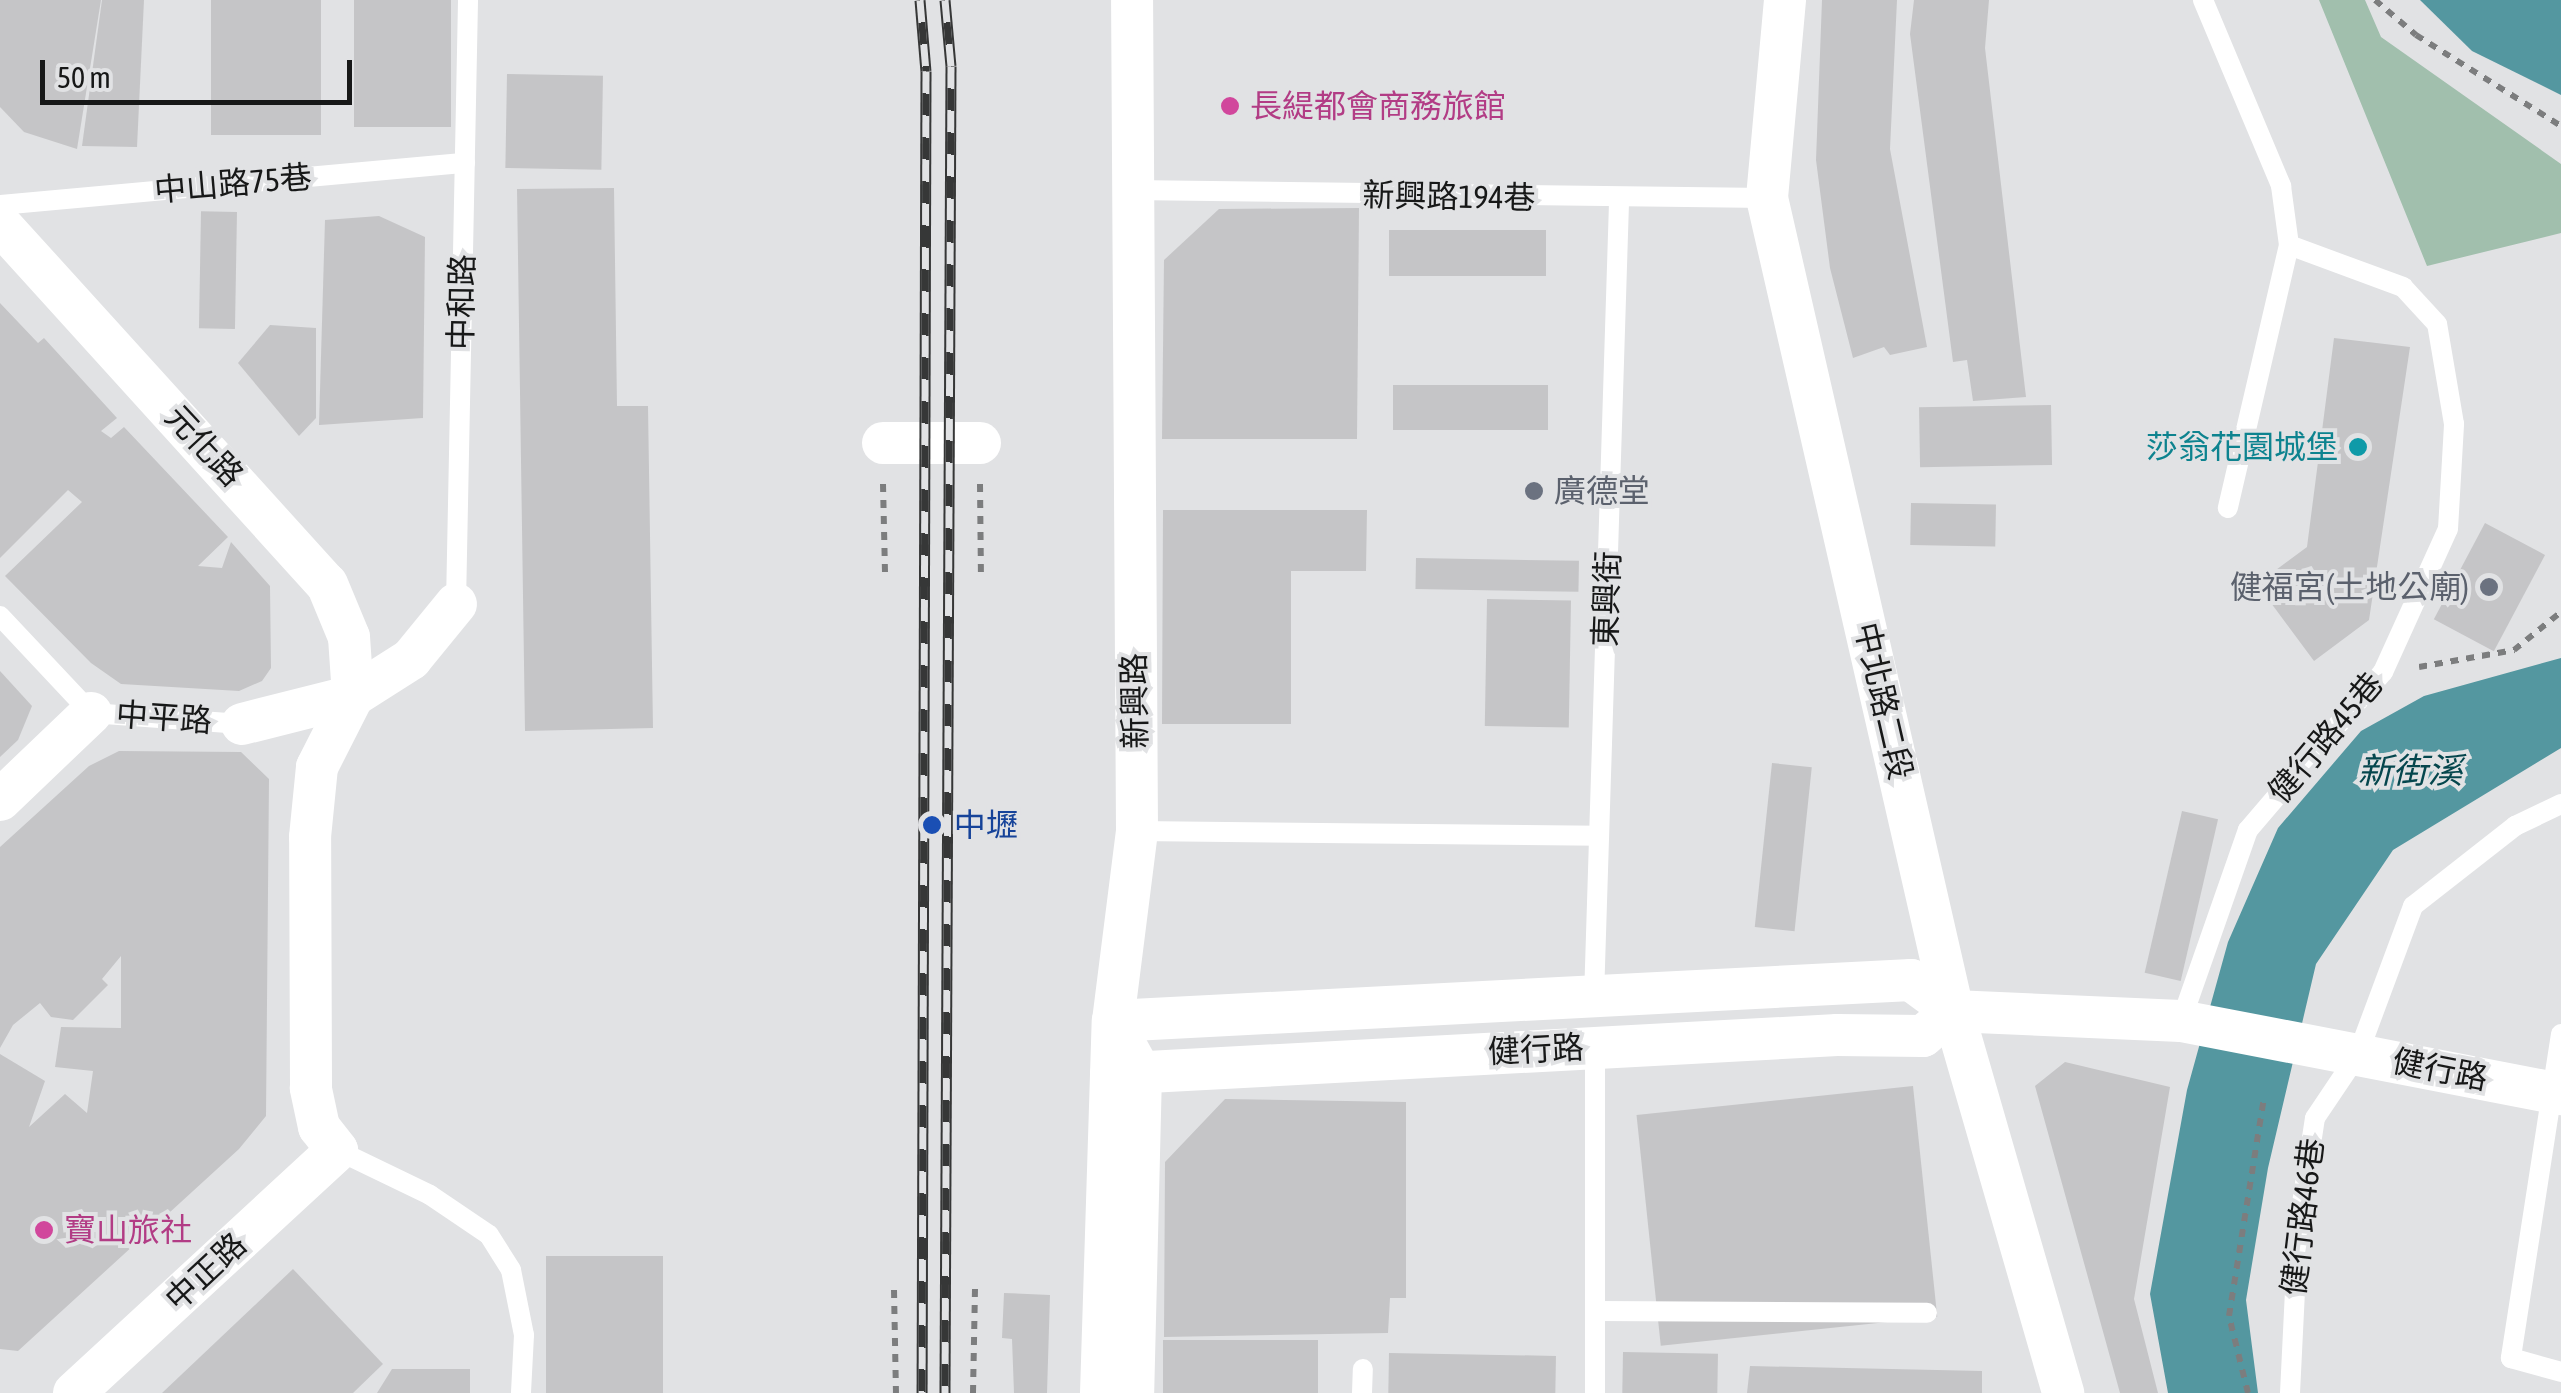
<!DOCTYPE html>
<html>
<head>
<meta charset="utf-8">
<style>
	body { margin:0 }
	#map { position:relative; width:2561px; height:1393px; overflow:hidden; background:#e1e2e4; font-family:"Asap Condensed","Noto Sans TC",sans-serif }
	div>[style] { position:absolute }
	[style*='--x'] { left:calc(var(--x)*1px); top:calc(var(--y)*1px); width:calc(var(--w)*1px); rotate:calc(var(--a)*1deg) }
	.green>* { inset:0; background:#a1bfad }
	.water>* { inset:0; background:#5497a0 }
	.building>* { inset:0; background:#c5c5c7; transform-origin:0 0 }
	.path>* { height:6px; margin-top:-3px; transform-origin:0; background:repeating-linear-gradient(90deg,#7c7d7e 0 8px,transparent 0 16px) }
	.lane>* { height:20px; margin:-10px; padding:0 10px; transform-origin:10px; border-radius:10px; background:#fff }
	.street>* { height:42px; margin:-21px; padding:0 21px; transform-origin:21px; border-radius:21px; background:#fff }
	.rail>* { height:11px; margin-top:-5.5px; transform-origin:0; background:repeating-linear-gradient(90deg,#e1e2e4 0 22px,#363737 0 44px); box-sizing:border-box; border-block:2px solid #363737 }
	.dots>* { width:28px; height:28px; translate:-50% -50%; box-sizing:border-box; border:5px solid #e1e2e4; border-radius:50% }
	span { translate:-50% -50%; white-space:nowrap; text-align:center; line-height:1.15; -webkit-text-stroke:8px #e1e2e4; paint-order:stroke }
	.hotel-label { font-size:32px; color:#b23c85 }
	.left { translate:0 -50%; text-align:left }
	.street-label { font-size:32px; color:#171818 }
	.culture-label { font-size:32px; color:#0d838f }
	.right { translate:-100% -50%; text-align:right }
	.worship-label { font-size:32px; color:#5b616d }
	.transit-label { font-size:32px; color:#164399 }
	.water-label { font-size:35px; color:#05464d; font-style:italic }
	.scale { position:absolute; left:40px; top:60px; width:312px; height:45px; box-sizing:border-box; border:5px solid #171818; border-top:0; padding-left:12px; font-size:30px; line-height:35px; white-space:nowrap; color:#171818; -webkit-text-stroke:8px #e1e2e4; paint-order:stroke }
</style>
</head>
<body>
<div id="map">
	<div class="green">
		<div style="clip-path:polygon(2319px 0,2365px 0,2381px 37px,2561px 164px,2561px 233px,2427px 266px)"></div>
	</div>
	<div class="water">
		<div style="clip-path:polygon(2420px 0,2561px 0,2561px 95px,2472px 51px)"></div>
		<div style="clip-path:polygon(2561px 658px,2561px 748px,2393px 850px,2316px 964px,2268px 1168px,2246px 1300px,2258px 1393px,2168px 1393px,2150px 1294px,2187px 1090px,2228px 942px,2278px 828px,2361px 731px,2424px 696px)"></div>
	</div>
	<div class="building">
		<div style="clip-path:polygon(0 0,101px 0,77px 149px,24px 132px,0 107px)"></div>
		<div style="clip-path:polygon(102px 0,144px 0,137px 147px,82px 146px)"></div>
		<div style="left:211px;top:0;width:110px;height:135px"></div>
		<div style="left:354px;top:0;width:97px;height:127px"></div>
		<div style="clip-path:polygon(1822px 0,1897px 0,1890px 149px,1927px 347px,1890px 355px,1884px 347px,1853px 358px,1830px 268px,1816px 160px)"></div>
		<div style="clip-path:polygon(1914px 0,1989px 0,1985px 48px,2026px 397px,1973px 401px,1967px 360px,1953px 362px,1910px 34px)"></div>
		<div style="left:507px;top:74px;width:96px;height:94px;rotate:1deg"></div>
		<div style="clip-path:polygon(614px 188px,617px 406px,648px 406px,653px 728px,525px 731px,517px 189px)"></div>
		<div style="clip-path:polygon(1359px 208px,1357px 439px,1162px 439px,1164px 260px,1219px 209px)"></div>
		<div style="left:237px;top:212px;width:117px;height:36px;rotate:91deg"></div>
		<div style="clip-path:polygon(379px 216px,425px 237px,423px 418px,319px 425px,325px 220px)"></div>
		<div style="left:1389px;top:230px;width:157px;height:46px"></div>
		<div style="clip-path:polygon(0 303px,38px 343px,44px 338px,117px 418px,101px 431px,111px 438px,124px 427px,228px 537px,198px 566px,222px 568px,231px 542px,270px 586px,271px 668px,262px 681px,239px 691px,121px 684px,91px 663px,5px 576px,82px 502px,68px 490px,0 558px)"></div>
		<div style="clip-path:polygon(270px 325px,316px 328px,316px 418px,299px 436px,238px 363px)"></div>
		<div style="clip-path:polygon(2334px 338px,2410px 347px,2369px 620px,2314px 661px,2257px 584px,2307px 547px)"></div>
		<div style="left:1393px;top:385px;width:155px;height:45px"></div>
		<div style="left:2051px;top:405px;width:60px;height:132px;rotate:89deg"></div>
		<div style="left:1911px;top:503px;width:85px;height:42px;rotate:1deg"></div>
		<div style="clip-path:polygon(1163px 510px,1367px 510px,1366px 571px,1291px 571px,1291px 724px,1162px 724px)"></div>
		<div style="left:2485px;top:523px;width:68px;height:109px;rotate:28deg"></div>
		<div style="left:1416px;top:558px;width:163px;height:31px;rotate:1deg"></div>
		<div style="left:1487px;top:599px;width:84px;height:127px;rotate:1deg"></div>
		<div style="clip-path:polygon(0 671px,32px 706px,18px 740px,0 757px)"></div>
		<div style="clip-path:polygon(119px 751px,241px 752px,269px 779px,266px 1116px,239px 1149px,18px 1351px,0 1349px,0 1054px,45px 1081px,29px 1127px,65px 1094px,87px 1113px,93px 1071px,55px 1067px,61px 1027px,121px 1028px,121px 956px,102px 979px,108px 985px,73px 1020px,51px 1017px,40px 1003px,13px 1025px,0 1048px,0 847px,89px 766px)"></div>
		<div style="left:1772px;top:763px;width:40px;height:165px;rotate:6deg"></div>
		<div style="left:2182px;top:811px;width:37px;height:166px;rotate:13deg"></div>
		<div style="clip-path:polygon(2065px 1062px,2170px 1087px,2134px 1299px,2158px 1393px,2120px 1393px,2035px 1086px)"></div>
		<div style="left:1913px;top:1086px;width:232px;height:278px;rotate:84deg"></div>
		<div style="clip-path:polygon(1225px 1099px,1406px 1102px,1406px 1298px,1390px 1298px,1388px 1333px,1164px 1337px,1165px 1162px)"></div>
		<div style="left:546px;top:1256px;width:117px;height:137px"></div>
		<div style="clip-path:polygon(293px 1269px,383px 1364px,353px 1393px,162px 1393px)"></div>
		<div style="clip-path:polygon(1004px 1293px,1050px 1295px,1047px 1393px,1014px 1393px,1012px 1339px,1002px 1338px)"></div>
		<div style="left:1163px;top:1340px;width:155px;height:53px"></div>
		<div style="left:1623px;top:1352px;width:95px;height:41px;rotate:1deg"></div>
		<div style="left:1389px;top:1353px;width:167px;height:40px;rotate:1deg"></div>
		<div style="clip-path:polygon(1750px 1366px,1982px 1371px,1982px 1393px,1747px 1393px)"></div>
		<div style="clip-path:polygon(392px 1369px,470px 1369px,470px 1393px,377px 1393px)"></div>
	</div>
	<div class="path">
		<div style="--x:2375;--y:0;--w:54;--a:40.5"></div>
		<div style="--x:2416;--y:35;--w:171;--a:32.1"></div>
		<div style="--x:883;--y:484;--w:91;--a:88.7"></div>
		<div style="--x:980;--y:484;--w:93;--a:89.4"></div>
		<div style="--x:2419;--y:667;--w:97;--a:-10.1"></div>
		<div style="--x:2514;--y:650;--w:60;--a:-39"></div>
		<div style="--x:894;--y:1290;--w:103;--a:88.9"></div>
		<div style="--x:973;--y:1393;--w:104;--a:-88.9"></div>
		<div style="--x:2248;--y:1393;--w:79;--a:-103.9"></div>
		<div style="--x:2229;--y:1316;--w:221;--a:-80.9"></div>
	</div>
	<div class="lane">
		<div style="--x:2203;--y:0;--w:202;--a:67.2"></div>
		<div style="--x:2281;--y:186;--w:60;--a:82.3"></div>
		<div style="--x:2289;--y:245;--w:270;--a:103.1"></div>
		<div style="--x:1130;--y:190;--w:637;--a:0.72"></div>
		<div style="--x:0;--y:205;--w:467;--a:-5.2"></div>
		<div style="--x:456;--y:604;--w:604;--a:-88.86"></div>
		<div style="--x:0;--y:616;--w:133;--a:46.8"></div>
		<div style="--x:91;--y:713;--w:151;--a:4.2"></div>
		<div style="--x:1137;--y:831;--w:462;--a:0.6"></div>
		<div style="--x:1594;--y:998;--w:797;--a:-88.2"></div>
		<div style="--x:2181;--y:1021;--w:202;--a:-70.7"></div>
		<div style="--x:2248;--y:830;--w:208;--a:-49.5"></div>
		<div style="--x:2383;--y:672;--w:157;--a:-65.6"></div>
		<div style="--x:2448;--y:529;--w:105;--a:-86.7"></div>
		<div style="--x:2454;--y:424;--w:101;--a:-99.6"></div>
		<div style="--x:2437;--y:324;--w:50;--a:-132.6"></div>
		<div style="--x:2403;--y:287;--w:121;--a:-159.8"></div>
		<div style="--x:2561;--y:1034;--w:328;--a:98.8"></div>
		<div style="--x:2511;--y:1358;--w:52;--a:15.6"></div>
		<div style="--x:337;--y:1150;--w:103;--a:25.8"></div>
		<div style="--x:430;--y:1195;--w:71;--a:34.1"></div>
		<div style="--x:489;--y:1235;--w:41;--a:57.8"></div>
		<div style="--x:511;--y:1270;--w:66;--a:78.7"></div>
		<div style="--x:524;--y:1335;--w:58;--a:93"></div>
		<div style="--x:1598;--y:1311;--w:329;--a:0.3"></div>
		<div style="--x:1362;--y:1393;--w:24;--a:-88"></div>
		<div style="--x:1595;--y:1393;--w:346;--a:-90"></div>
		<div style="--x:2290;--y:1393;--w:164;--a:-87.2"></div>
		<div style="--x:2298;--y:1229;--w:112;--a:-81.3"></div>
		<div style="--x:2315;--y:1118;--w:77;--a:-56.1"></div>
		<div style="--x:2358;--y:1054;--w:158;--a:-69.6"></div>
		<div style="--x:2413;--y:906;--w:130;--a:-38.1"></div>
		<div style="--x:2515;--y:826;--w:51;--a:-25.6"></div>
	</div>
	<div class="street">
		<div style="--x:1785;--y:0;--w:199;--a:95.2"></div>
		<div style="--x:1767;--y:198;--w:834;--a:77.11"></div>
		<div style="--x:1953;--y:1011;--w:398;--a:73.9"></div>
		<div style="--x:0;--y:224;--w:486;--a:47.8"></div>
		<div style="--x:327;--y:584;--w:57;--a:67.5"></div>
		<div style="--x:349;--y:637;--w:59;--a:86.1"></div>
		<div style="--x:883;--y:443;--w:97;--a:0"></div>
		<div style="--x:242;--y:724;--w:114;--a:-14.2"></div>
		<div style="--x:353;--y:696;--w:69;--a:-32.5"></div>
		<div style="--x:411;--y:659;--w:71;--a:-50.7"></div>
		<div style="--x:0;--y:800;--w:126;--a:-43.7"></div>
		<div style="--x:1113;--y:1021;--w:799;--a:-2.94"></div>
		<div style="--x:1911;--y:980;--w:52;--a:36.4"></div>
		<div style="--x:1953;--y:1011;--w:228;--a:2.5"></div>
		<div style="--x:2181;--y:1021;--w:387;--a:10.9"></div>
		<div style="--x:1127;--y:1048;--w:29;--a:61"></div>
		<div style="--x:1141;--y:1073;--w:320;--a:91.4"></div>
		<div style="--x:1111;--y:1074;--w:727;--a:-3.07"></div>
		<div style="--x:1837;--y:1035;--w:86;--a:0.7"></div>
		<div style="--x:1923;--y:1036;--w:39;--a:-40"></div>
		<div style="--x:74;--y:1393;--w:358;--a:-42.7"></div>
		<div style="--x:337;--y:1150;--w:29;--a:-128"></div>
		<div style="--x:319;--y:1127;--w:40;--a:-102"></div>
		<div style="--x:311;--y:1088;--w:251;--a:-90.2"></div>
		<div style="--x:310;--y:837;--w:70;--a:-84.3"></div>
		<div style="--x:317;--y:767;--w:80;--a:-63.1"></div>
		<div style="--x:1101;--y:1393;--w:372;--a:-88.2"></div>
		<div style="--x:1113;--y:1021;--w:192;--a:-82.8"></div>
		<div style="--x:1137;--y:831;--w:831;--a:-90.34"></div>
	</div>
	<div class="rail">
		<div style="--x:920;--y:0;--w:71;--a:85.2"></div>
		<div style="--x:926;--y:71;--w:1322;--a:90.17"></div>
		<div style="--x:945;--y:0;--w:66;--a:84.8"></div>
		<div style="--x:951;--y:66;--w:1327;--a:90.26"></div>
	</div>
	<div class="dots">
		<div style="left:1230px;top:106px;background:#d1479c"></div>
		<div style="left:2358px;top:447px;background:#0f9aa8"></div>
		<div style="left:1534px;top:491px;background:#6b7280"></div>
		<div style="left:2489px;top:587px;background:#6b7280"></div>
		<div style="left:932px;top:825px;background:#1a4fb4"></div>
		<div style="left:44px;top:1230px;background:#d1479c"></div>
	</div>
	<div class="hotel-label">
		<span class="left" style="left:1250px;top:106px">長緹都會商務旅館</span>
		<span class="left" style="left:64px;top:1230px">寶山旅社</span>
	</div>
	<div class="street-label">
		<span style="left:233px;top:184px;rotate:-5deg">中山路75巷</span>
		<span style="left:1449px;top:197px;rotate:1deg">新興路194巷</span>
		<span style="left:462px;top:302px;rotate:-89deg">中和路</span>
		<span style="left:204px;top:446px;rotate:47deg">元化路</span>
		<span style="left:1607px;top:599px;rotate:-88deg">東興街</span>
		<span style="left:1135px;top:701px;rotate:-91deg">新興路</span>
		<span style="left:1883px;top:701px;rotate:77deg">中北路二段</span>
		<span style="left:164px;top:718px;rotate:4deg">中平路</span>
		<span style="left:2326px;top:738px;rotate:-50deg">健行路45巷</span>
		<span style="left:1536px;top:1050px;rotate:-3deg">健行路</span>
		<span style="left:2440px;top:1070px;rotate:11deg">健行路</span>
		<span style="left:2303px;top:1217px;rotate:-83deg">健行路46巷</span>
		<span style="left:206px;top:1272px;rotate:-43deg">中正路</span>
	</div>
	<div class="culture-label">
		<span class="right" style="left:2338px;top:447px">莎翁花園城堡</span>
	</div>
	<div class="worship-label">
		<span class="left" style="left:1554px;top:491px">廣德堂</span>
		<span class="right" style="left:2469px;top:587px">健福宮(土地公廟)</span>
	</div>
	<div class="transit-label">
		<span class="left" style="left:954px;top:825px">中壢</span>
	</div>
	<div class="water-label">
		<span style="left:2410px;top:770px">新街溪</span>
	</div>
	<div class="scale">50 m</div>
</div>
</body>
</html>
